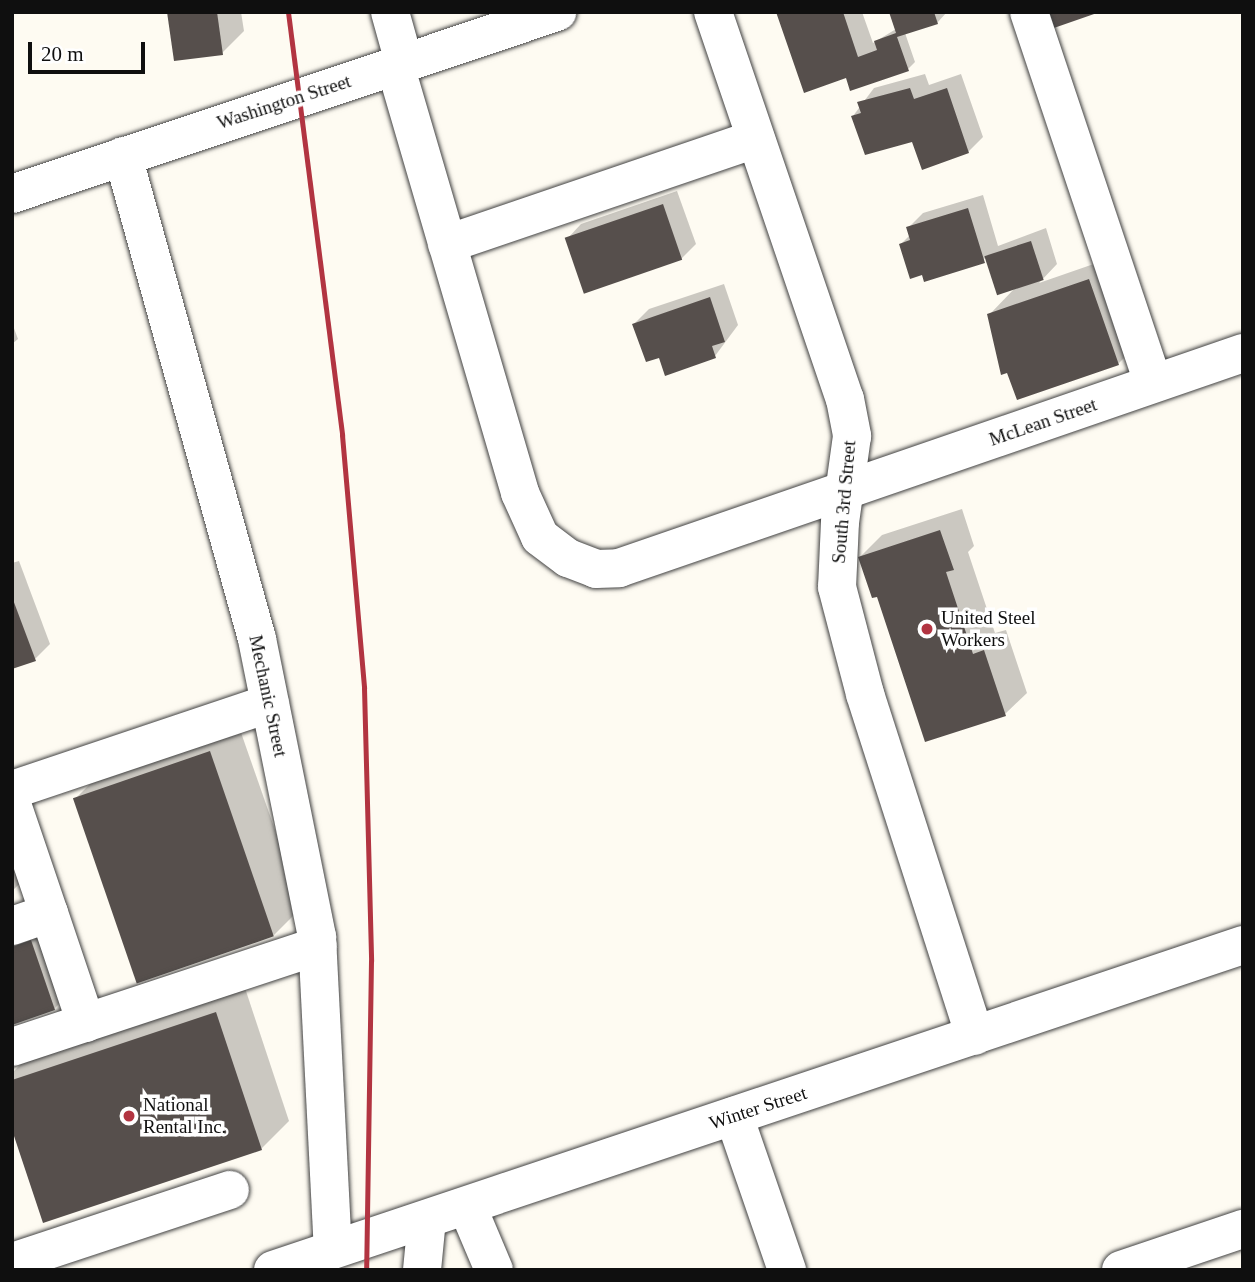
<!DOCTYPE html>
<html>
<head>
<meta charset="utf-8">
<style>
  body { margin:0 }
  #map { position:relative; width:1255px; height:1282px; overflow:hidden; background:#fefbf2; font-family:Georgia,serif }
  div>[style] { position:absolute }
  .shadow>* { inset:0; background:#0003 }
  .building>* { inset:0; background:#564f4c; transform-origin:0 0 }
  .roads { filter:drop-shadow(0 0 2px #424242) drop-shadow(0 0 2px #424242) }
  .minor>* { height:38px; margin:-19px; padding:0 19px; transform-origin:19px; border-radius:19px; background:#fff }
  .rail>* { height:5px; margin:-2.5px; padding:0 2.5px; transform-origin:2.5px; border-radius:2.5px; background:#b23441 }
  .dots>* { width:19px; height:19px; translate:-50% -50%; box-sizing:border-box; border:4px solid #fff; border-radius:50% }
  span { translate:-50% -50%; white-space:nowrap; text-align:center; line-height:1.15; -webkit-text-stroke:7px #fff; paint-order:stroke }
  .street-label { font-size:19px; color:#0f0f0f }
  .poi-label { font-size:19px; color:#0f0f0f }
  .left { translate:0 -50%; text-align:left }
  .frame { position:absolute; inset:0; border:14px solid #0f0f0f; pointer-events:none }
  .scale { position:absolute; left:28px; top:42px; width:117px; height:32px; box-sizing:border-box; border:4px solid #0f0f0f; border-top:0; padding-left:9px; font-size:21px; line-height:24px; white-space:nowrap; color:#0f0f0f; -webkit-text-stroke:5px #fff; paint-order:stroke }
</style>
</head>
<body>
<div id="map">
  <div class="shadow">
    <i style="clip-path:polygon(169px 12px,241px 12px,244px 31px,222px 53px)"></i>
    <i style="clip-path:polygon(778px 12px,862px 12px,873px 43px,896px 29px,891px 12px,947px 12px,937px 23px,905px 33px,915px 62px,908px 69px,847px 76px)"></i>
    <i style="clip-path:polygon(925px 74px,929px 85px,961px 74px,983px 137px,968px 152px,913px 140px,853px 116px,874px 88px)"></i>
    <i style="clip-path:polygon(677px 191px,696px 244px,682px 258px,585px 292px,567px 239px,581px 224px)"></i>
    <i style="clip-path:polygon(983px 195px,998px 246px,1046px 228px,1057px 264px,1039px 283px,1111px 258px,1140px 342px,1118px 364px,1008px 371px,989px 315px,1015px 288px,987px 258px,923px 273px,901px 244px,910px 235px,908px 228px,923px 213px)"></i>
    <i style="clip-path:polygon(724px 284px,738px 325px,715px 356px,634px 324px,649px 309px)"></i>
    <i style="clip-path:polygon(12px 323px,18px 339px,12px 344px)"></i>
    <i style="clip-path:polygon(962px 509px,974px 546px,968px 552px,995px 633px,1006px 630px,1027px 693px,1005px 714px,860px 557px,882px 535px)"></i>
    <i style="clip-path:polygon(19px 561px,50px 644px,35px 659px,12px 667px,12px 563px)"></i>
    <i style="clip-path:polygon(238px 724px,302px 907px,274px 935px,75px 799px,103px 771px)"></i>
    <i style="clip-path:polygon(12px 808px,33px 871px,12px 891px)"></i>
    <i style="clip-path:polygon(52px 920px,76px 987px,54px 1009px,12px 1023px,12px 934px)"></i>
    <i style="clip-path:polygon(244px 985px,289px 1121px,261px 1149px,12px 1125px,12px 1073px,27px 1058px)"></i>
  </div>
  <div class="building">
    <i style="clip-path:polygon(167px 12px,217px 12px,223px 55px,174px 61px)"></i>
    <i style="clip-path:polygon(776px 12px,843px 12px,858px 57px,877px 50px,874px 41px,896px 33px,889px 12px,934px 12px,938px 24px,897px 37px,909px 71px,850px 91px,846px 78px,804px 93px)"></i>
    <i style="clip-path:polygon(1045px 12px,1097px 12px,1097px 13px,1051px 29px)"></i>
    <i style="clip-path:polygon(910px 88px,914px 99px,947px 88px,969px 153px,922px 170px,912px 142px,865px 155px,851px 116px,861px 113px,857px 102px)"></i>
    <i style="left:663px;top:204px;width:59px;height:104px;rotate:71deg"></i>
    <i style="clip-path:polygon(968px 208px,985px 263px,924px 282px,922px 275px,910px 279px,899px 244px,910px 240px,906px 227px)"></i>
    <i style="left:1031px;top:241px;width:41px;height:49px;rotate:72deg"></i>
    <i style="clip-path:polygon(1089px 279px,1119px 365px,1017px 400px,1007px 373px,1001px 375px,987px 314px)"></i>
    <i style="clip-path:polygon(710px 297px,725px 342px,712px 346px,716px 358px,665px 376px,659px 358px,646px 362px,632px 324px)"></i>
    <i style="clip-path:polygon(940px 530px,954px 570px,946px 572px,973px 654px,984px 650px,1006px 716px,925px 742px,877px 597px,872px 598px,858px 557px)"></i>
    <i style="clip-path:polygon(12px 597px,36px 661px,12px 669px)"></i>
    <i style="left:210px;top:751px;width:196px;height:145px;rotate:71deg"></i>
    <i style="clip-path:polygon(31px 940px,55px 1010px,12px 1025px,12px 947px)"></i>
    <i style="clip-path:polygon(216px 1012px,262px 1150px,43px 1223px,12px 1130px,12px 1080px)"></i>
  </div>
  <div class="roads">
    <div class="minor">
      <i style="left:390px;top:12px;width:52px;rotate:74.4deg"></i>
      <i style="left:713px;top:12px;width:409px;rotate:71.2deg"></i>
      <i style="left:845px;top:399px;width:38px;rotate:79deg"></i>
      <i style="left:852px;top:436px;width:87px;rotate:97.9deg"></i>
      <i style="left:840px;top:522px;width:65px;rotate:92.6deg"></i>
      <i style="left:837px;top:587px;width:111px;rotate:75.3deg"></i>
      <i style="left:865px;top:694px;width:359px;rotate:72.2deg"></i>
      <i style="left:1029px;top:12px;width:391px;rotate:71.5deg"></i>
      <i style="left:395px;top:65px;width:446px;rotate:73.7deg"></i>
      <i style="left:520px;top:493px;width:48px;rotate:65.6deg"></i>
      <i style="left:540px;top:537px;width:35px;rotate:37deg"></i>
      <i style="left:568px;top:558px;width:30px;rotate:21deg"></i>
      <i style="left:596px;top:569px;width:23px;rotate:-2deg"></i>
      <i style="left:619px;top:568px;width:660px;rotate:-19.01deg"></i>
      <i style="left:123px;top:156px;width:501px;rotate:74.49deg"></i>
      <i style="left:257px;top:639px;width:304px;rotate:78.6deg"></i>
      <i style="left:317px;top:937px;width:312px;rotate:87.1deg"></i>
      <i style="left:12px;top:194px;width:575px;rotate:-18.47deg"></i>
      <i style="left:447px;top:244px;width:326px;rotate:-18.8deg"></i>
      <i style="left:12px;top:790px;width:272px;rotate:-18.6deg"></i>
      <i style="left:12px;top:804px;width:115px;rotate:71.3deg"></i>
      <i style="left:12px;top:926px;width:39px;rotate:-19deg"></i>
      <i style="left:49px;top:913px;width:116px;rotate:71.4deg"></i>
      <i style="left:12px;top:1047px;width:322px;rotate:-18.3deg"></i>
      <i style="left:734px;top:1116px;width:163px;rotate:71deg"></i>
      <i style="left:467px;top:1206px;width:69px;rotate:67.1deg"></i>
      <i style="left:21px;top:1259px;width:220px;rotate:-18.3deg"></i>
      <i style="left:273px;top:1270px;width:1023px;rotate:-18.52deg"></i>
      <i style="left:422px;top:1270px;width:51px;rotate:-84.4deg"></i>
      <i style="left:1121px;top:1270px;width:129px;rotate:-18.6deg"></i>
    </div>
  </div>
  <div class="rail">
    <i style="left:288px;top:12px;width:426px;rotate:82.7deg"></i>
    <i style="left:342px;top:435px;width:254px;rotate:85deg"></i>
    <i style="left:364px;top:688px;width:273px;rotate:88.5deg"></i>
    <i style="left:371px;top:961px;width:309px;rotate:90.9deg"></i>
  </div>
  <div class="dots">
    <i style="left:927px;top:629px;background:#b23441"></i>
    <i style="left:129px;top:1116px;background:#b23441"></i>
  </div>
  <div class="street-label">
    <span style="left:284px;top:102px;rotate:-18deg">Washington Street</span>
    <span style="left:1043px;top:422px;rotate:-19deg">McLean Street</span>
    <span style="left:844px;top:502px;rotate:-85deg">South 3rd Street</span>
    <span style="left:268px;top:696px;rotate:78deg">Mechanic Street</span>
    <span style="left:758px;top:1108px;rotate:-18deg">Winter Street</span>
  </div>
  <div class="poi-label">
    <span class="left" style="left:941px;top:629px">United Steel<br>Workers</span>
    <span class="left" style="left:143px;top:1116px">National<br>Rental Inc.</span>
  </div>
  <div class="frame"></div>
  <div class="scale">20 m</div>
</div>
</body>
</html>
